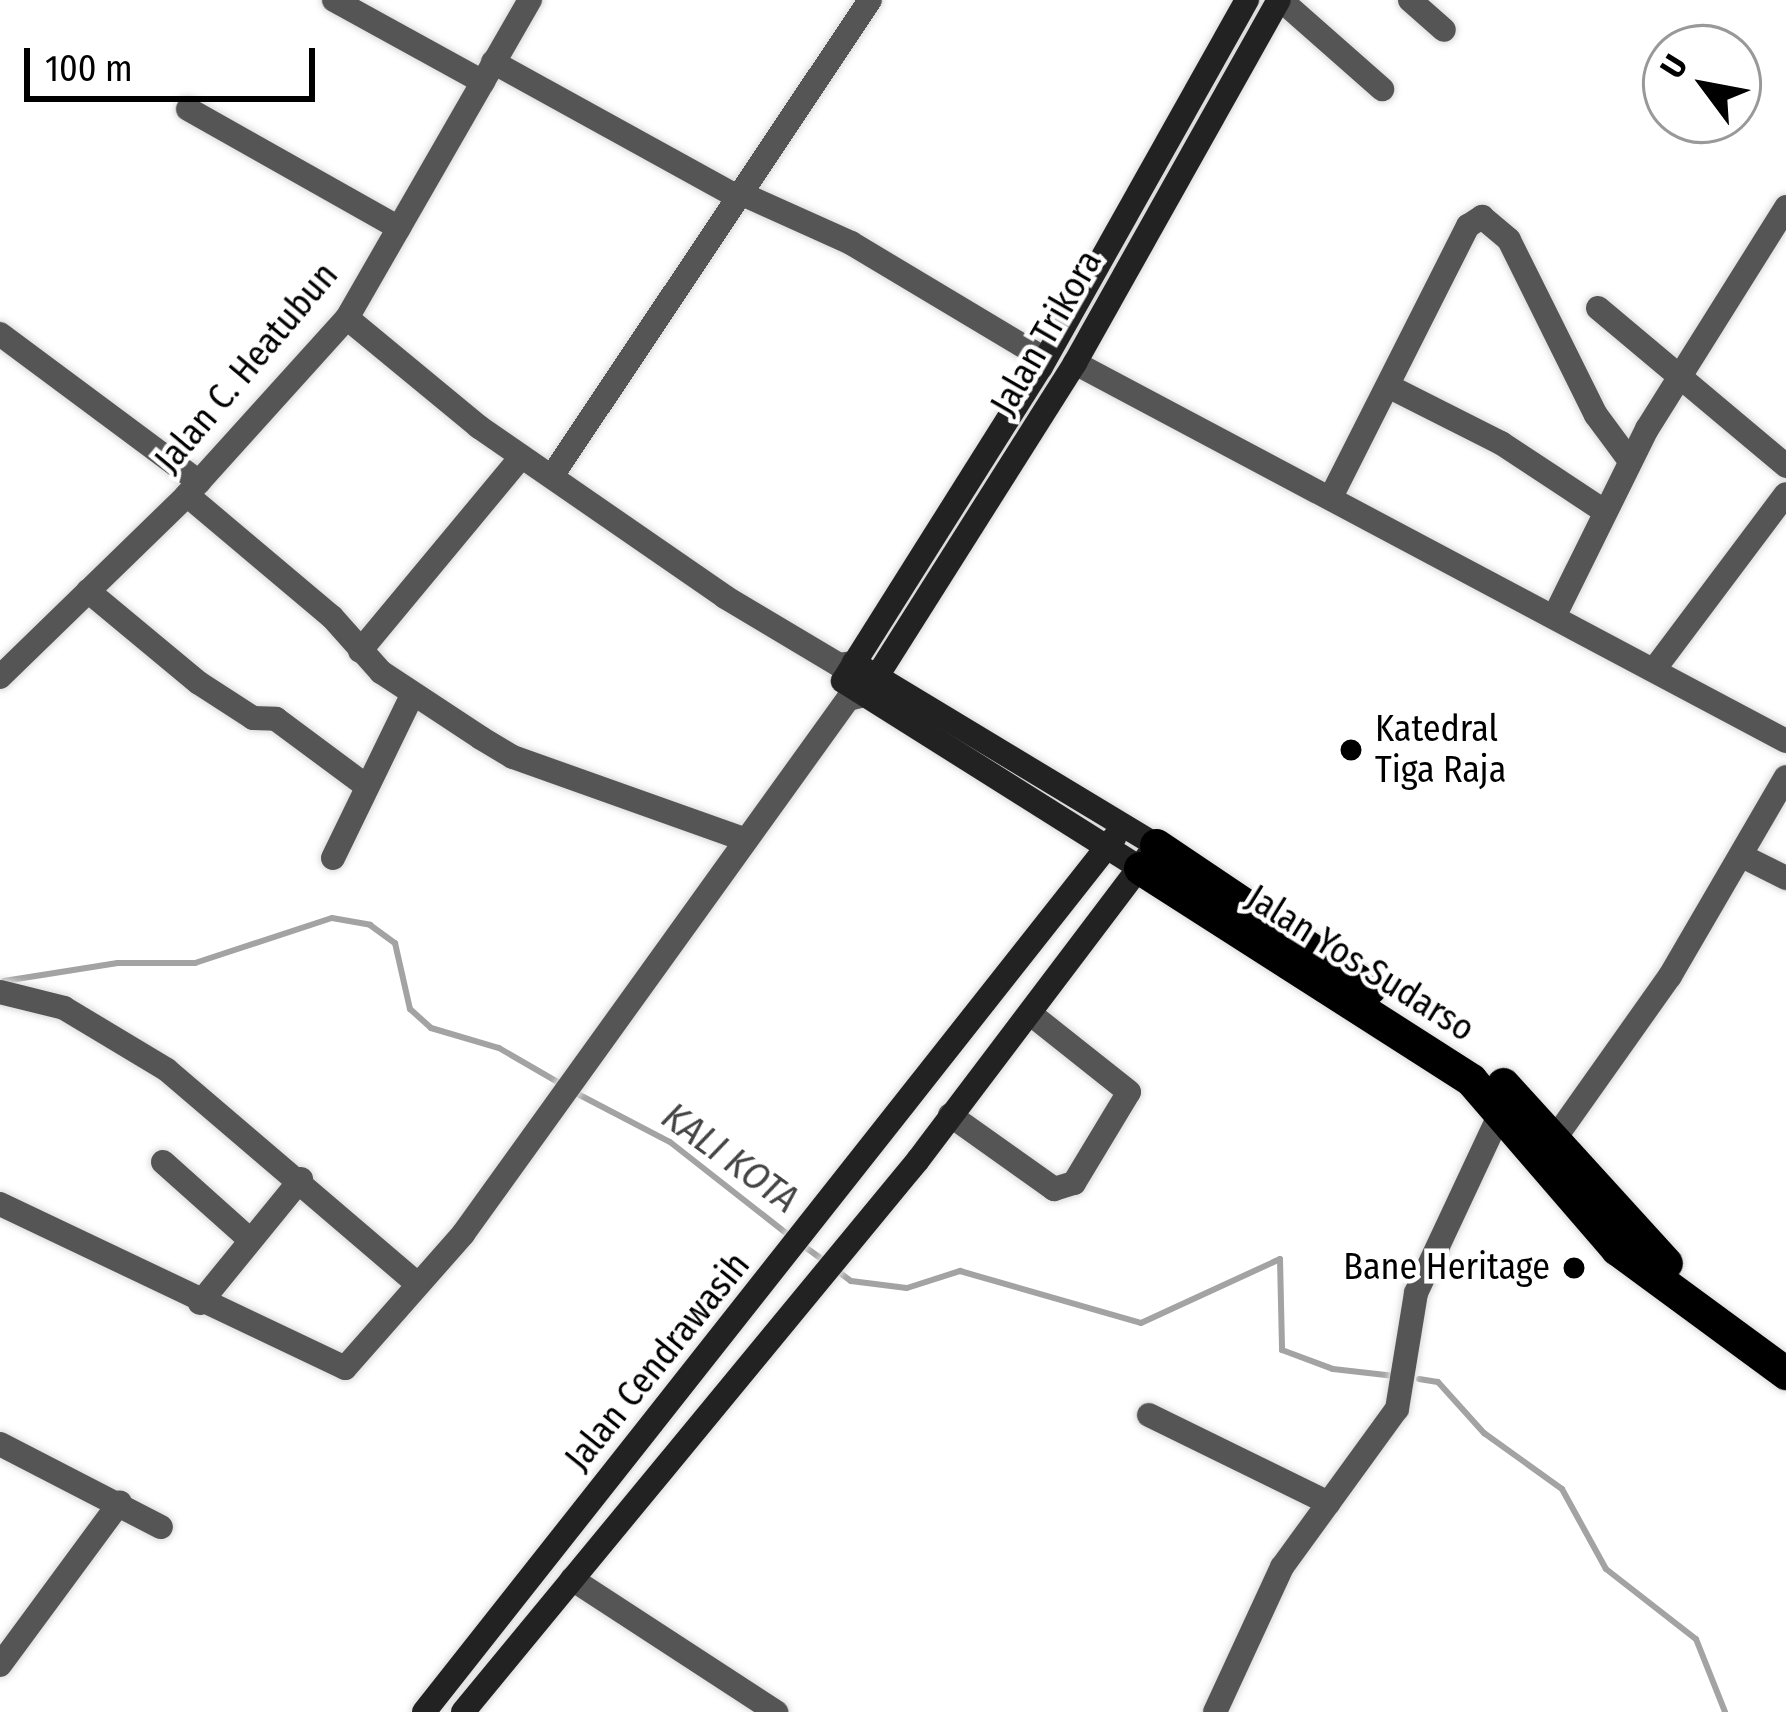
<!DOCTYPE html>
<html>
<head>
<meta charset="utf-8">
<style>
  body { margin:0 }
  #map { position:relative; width:1786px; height:1712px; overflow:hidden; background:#fff; font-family:"Fira Sans Condensed",sans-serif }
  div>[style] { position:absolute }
  .stream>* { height:6px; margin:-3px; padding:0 3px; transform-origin:3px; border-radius:3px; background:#a3a3a3 }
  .roads { filter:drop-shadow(0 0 3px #dbdbdb) drop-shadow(0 0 3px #dbdbdb) }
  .minor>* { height:24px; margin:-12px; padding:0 12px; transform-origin:12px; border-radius:12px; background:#555 }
  .secondary>* { height:24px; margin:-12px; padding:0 12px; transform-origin:12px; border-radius:12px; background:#222 }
  .trunk>* { height:33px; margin:-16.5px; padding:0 16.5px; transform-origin:16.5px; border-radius:16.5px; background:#000 }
  .dots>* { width:33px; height:33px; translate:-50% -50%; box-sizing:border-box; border:6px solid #fff; border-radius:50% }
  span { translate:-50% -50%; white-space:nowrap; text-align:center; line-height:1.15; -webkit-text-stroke:9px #fff; paint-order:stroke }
  .street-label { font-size:36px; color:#000 }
  .poi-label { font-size:36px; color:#000 }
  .left { translate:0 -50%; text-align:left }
  .right { translate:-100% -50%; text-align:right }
  .water-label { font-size:39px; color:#444; font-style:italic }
  .north { position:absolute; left:1642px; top:24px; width:120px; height:120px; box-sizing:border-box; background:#fff; border:3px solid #999; border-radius:50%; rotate:302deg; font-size:33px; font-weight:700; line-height:48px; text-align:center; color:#000 }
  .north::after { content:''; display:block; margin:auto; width:42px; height:54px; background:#000; clip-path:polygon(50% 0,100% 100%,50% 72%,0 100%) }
  .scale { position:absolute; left:24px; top:48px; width:291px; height:54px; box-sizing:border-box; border:6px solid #000; border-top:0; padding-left:15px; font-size:36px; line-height:42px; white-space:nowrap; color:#000; -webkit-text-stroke:9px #fff; paint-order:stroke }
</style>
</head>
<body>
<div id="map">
  <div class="stream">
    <i style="left:4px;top:981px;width:115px;rotate:-9deg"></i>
    <i style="left:118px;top:963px;width:77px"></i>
    <i style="left:195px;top:963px;width:144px;rotate:-18.2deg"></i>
    <i style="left:332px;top:918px;width:39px;rotate:10deg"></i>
    <i style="left:370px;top:925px;width:31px;rotate:36deg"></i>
    <i style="left:395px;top:943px;width:68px;rotate:77.2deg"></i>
    <i style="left:410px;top:1009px;width:28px;rotate:42deg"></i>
    <i style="left:431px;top:1028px;width:71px;rotate:16.4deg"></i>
    <i style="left:499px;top:1048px;width:72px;rotate:30.1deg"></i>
    <i style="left:572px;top:1091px;width:110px;rotate:27.5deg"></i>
    <i style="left:670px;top:1142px;width:152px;rotate:38.1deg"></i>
    <i style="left:801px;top:1244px;width:29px;rotate:36deg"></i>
    <i style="left:835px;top:1269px;width:20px;rotate:37deg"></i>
    <i style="left:851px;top:1281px;width:56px;rotate:7.1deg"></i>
    <i style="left:907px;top:1288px;width:56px;rotate:-17.8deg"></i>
    <i style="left:960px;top:1271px;width:188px;rotate:16deg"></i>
    <i style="left:1141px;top:1323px;width:153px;rotate:-24.7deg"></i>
    <i style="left:1280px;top:1259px;width:91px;rotate:88.7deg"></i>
    <i style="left:1282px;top:1350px;width:54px;rotate:20.4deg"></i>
    <i style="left:1333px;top:1369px;width:62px;rotate:6.4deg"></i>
    <i style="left:1419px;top:1379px;width:19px;rotate:9deg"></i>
    <i style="left:1438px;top:1382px;width:69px;rotate:48deg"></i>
    <i style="left:1484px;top:1433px;width:96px;rotate:35.7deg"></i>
    <i style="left:1562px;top:1489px;width:91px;rotate:61.2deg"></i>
    <i style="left:1606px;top:1569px;width:114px;rotate:37.9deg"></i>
    <i style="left:1696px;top:1639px;width:79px;rotate:68.3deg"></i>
  </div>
  <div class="roads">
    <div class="minor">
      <i style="left:334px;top:0;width:170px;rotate:28.8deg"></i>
      <i style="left:1281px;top:0;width:135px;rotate:41.4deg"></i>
      <i style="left:1410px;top:0;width:45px;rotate:41.4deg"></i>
      <i style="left:493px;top:62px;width:280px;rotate:28.9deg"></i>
      <i style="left:188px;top:109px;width:242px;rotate:29.4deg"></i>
      <i style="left:740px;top:193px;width:122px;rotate:24.2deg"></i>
      <i style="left:851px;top:243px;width:226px;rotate:30.9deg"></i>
      <i style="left:1598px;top:308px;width:246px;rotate:40deg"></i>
      <i style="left:347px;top:318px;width:171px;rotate:39.5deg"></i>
      <i style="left:479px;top:427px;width:299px;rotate:34.6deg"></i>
      <i style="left:725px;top:597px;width:133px;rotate:30.8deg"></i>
      <i style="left:839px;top:665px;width:15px;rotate:-8deg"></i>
      <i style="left:0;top:334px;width:248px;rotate:36.6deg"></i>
      <i style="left:1075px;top:363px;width:805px;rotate:28deg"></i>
      <i style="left:1388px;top:386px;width:127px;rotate:26.8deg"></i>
      <i style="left:1501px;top:443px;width:123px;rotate:33.4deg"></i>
      <i style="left:552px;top:476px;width:572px;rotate:-56.25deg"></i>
      <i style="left:187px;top:495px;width:189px;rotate:40.1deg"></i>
      <i style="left:332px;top:617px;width:74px;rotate:48.3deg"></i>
      <i style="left:381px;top:672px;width:120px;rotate:33.4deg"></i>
      <i style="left:481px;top:738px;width:37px;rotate:31deg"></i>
      <i style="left:513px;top:757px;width:247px;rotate:19.6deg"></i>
      <i style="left:1331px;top:497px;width:304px;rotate:-63.2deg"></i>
      <i style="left:1468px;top:226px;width:17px;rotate:-33deg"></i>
      <i style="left:1482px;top:217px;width:35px;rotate:40deg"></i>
      <i style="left:1509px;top:240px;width:195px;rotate:63.6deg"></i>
      <i style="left:1596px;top:415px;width:57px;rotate:53.5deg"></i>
      <i style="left:88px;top:591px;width:144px;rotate:39.7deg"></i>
      <i style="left:199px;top:683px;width:64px;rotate:32.9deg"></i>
      <i style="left:253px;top:718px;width:23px;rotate:2deg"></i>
      <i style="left:276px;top:719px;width:111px;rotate:36.6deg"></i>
      <i style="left:1554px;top:617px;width:210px;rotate:-63.7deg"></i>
      <i style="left:1647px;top:429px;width:262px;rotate:-57.9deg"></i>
      <i style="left:360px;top:651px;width:252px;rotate:-50.3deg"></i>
      <i style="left:1656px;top:667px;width:216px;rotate:-53.1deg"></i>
      <i style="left:0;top:677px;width:261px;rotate:-44.2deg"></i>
      <i style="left:187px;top:495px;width:239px;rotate:-47.9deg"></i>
      <i style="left:347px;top:318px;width:367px;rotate:-60.1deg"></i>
      <i style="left:1742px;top:856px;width:49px;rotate:26.6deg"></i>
      <i style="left:333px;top:858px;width:181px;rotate:-64.1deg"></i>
      <i style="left:0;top:992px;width:66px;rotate:14deg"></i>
      <i style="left:64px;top:1008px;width:120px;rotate:31deg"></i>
      <i style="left:167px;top:1070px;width:330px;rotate:40.5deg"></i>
      <i style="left:950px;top:1115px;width:128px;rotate:35.4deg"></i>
      <i style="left:1054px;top:1189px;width:21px;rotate:-17deg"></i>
      <i style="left:1074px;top:1183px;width:106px;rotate:-58.9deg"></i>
      <i style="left:1129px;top:1092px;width:122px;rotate:-141.6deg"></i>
      <i style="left:1546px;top:1151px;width:214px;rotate:-54.7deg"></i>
      <i style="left:1670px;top:976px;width:230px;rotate:-59.8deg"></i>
      <i style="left:163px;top:1162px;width:115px;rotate:41.8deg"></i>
      <i style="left:0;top:1204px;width:382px;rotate:25.4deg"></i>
      <i style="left:345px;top:1368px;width:179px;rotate:-48.6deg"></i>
      <i style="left:463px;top:1234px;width:659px;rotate:-54.26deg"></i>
      <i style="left:848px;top:699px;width:17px;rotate:-13deg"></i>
      <i style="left:200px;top:1303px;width:160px;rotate:-50.8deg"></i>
      <i style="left:1149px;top:1415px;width:200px;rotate:26.1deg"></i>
      <i style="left:0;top:1444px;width:181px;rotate:27.3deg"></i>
      <i style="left:572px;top:1579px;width:244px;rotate:33.1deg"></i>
      <i style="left:0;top:1665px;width:202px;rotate:-53.6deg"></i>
      <i style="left:1215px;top:1712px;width:160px;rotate:-65.2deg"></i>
      <i style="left:1282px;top:1567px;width:195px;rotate:-54deg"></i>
      <i style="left:1397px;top:1409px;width:118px;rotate:-80.7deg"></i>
      <i style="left:1416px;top:1293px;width:203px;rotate:-64.9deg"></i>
    </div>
    <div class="secondary">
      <i style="left:869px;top:689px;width:386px;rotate:-57.7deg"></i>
      <i style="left:1075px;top:363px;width:416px;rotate:-60.7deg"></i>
      <i style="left:1140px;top:868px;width:351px;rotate:-147.8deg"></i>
      <i style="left:843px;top:681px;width:371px;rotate:-57.8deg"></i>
      <i style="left:1041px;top:367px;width:421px;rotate:-60.7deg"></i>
      <i style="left:424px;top:1712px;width:1114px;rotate:-51.71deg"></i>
      <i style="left:463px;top:1712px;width:715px;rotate:-50.5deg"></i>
      <i style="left:918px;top:1160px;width:395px;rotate:-52.9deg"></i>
      <i style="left:1156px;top:845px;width:353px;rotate:-148.9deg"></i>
    </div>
    <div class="trunk">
      <i style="left:1156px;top:845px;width:257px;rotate:33.9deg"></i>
      <i style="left:1140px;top:868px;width:393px;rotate:32.6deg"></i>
      <i style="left:1471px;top:1080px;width:223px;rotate:49.2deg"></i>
      <i style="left:1617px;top:1249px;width:210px;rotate:36.3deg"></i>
      <i style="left:1503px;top:1084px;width:242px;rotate:47.7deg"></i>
    </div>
  </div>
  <div class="dots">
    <i style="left:1351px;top:750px;background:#000"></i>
    <i style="left:1574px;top:1268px;background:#000"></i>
  </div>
  <div class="street-label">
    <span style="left:1047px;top:333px;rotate:-60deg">Jalan Trikora</span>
    <span style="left:247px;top:368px;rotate:-50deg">Jalan C. Heatubun</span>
    <span style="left:1360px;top:964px;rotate:32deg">Jalan Yos Sudarso</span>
    <span style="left:658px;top:1362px;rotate:-51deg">Jalan Cendrawasih</span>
  </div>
  <div class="poi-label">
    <span class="left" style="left:1375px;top:750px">Katedral<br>Tiga Raja</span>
    <span class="right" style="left:1550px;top:1268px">Bane Heritage</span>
  </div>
  <div class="water-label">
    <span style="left:730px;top:1158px;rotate:36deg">KALI KOTA</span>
  </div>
  <div class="north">U</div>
  <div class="scale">100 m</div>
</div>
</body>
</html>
